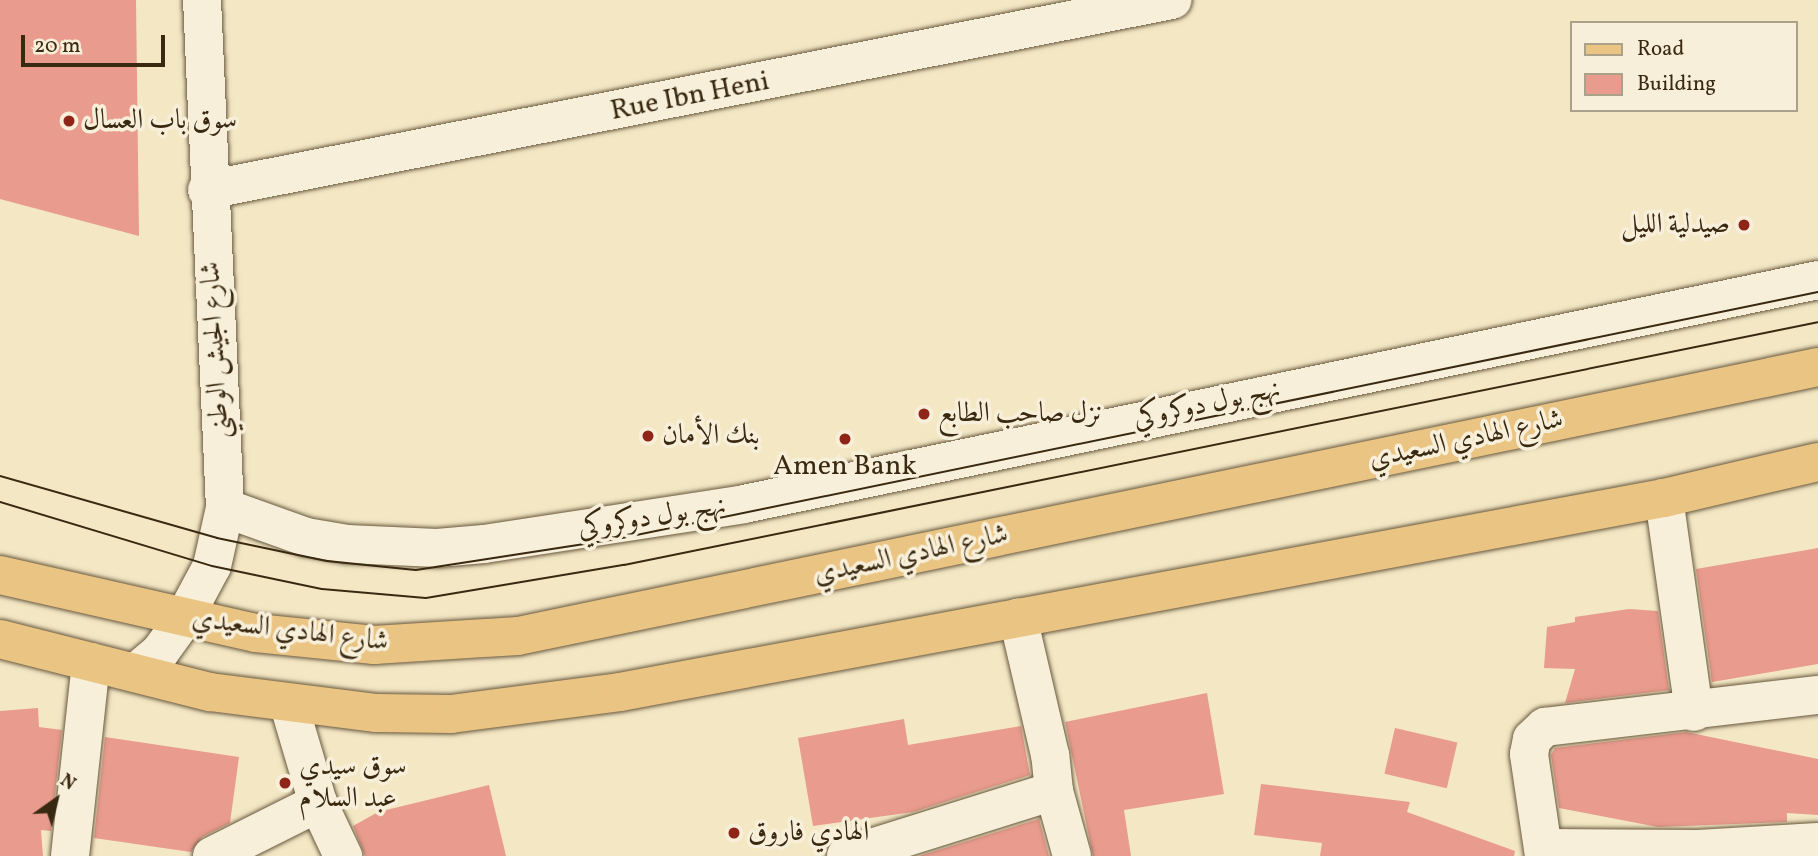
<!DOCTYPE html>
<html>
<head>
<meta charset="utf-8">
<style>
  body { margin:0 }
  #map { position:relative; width:1818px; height:856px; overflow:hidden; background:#f3e7c4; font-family:Vollkorn,Amiri,serif }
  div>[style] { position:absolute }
  .building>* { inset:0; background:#e99b8d; transform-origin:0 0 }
  .roads { filter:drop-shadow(0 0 2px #68583e) drop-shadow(0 0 2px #68583e) }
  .minor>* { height:38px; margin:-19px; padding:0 19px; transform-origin:19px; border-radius:19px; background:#f7efd9 }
  .major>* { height:38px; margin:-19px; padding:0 19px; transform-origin:19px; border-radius:19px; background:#eac482 }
  .tram>* { height:2px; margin:-1px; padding:0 1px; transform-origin:1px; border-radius:1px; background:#3a2911 }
  .dots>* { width:19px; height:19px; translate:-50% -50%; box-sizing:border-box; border:4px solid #f7efd9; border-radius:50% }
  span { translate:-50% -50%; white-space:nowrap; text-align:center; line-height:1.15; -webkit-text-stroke:7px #f7efd9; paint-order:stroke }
  .street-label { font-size:28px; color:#3a2911 }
  .poi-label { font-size:28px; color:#3a2911 }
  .left { translate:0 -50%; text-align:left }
  .right { translate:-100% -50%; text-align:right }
  .legend { position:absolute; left:1570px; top:21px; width:228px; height:91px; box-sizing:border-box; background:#f7efd9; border:2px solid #aba089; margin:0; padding:9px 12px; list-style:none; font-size:21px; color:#3a2911 }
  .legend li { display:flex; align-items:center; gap:14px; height:35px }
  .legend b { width:35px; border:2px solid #aba089 }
  .north { position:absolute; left:21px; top:765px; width:70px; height:70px; -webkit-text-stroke:5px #f7efd9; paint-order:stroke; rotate:34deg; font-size:19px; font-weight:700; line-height:28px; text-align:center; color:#3a2911 }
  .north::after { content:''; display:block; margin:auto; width:24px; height:32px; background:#3a2911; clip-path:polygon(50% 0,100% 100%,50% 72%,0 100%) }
  .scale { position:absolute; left:21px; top:35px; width:144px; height:32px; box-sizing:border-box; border:4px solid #3a2911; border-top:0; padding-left:9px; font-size:21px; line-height:24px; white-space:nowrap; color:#3a2911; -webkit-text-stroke:5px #f7efd9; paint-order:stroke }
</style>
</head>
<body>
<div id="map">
  <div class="building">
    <i style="clip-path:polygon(0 0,136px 0,139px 236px,0 199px)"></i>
    <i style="clip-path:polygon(1818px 548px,1818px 664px,1712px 682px,1696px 569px)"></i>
    <i style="clip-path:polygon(1629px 609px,1658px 611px,1669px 690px,1565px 703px,1575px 669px,1544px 668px,1547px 627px,1575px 622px,1575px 617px)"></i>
    <i style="clip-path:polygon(1207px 693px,1224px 794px,1124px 810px,1131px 856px,1093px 856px,1065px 722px)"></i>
    <i style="clip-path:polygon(38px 708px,39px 727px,62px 730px,51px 831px,41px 830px,43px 856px,0 856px,0 711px)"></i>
    <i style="clip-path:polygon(904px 719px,908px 745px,1021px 726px,1030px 775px,913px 812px,813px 826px,798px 738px)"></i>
    <i style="left:1395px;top:728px;width:64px;height:47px;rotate:13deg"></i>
    <i style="clip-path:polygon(1686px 732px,1818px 759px,1818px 815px,1787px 813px,1787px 822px,1658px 827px,1559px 808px,1551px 755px,1555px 748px)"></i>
    <i style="clip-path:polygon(105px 737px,239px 757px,230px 823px,202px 837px,191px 852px,94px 838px)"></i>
    <i style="clip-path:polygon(1261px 784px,1410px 802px,1407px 812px,1515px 851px,1514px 856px,1320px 856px,1322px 843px,1254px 835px)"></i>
    <i style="clip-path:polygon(489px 785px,506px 856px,365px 856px,353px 826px,378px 812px)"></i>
    <i style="clip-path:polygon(1039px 819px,1049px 856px,919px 856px)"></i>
  </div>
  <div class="roads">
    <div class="minor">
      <i style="left:207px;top:190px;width:984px;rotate:-11.14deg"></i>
      <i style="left:1664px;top:498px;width:216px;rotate:82deg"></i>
      <i style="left:225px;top:508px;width:86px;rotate:19.7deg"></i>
      <i style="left:306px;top:537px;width:42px;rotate:9.7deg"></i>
      <i style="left:347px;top:544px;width:90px;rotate:2.5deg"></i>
      <i style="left:437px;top:548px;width:47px;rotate:-4.9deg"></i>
      <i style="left:484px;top:544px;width:263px;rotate:-8.7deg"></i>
      <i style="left:744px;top:504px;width:1097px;rotate:-11.78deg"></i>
      <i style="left:135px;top:673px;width:33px;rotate:-40deg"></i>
      <i style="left:160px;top:652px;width:39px;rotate:-54deg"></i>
      <i style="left:183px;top:620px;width:61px;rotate:-61.8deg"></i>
      <i style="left:212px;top:566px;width:59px;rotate:-77.4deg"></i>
      <i style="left:225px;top:508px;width:509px;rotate:-92.59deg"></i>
      <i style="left:289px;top:705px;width:102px;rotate:73.5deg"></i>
      <i style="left:318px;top:803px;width:59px;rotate:64.7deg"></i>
      <i style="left:1054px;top:791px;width:67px;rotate:74.5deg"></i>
      <i style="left:1544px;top:848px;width:154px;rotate:0.4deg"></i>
      <i style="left:1698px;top:849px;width:120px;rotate:-3.3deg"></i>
      <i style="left:70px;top:856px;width:195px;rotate:-83.8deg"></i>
      <i style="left:212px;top:856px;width:119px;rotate:-26.6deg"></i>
      <i style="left:846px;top:856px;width:218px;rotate:-17.4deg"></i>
      <i style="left:1054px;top:791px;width:36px;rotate:-96deg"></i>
      <i style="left:1050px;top:755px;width:141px;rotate:-103.1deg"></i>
      <i style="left:1544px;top:856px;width:103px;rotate:-98.4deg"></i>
      <i style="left:1529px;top:754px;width:15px;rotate:-79deg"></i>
      <i style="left:1532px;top:739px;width:18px;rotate:-43deg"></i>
      <i style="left:1545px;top:727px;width:275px;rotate:-6.7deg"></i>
    </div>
    <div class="major">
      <i style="left:0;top:575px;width:262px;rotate:12.8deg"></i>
      <i style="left:256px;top:633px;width:119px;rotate:5.8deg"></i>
      <i style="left:374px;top:645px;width:144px;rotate:-3.6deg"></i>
      <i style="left:518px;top:636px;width:1328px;rotate:-11.69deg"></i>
      <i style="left:0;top:639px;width:217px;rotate:14.2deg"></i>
      <i style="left:210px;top:692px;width:168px;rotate:7.2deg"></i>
      <i style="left:377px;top:713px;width:74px;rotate:0.8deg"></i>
      <i style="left:451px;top:714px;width:170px;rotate:-7.4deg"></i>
      <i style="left:620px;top:692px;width:1062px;rotate:-10.53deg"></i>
      <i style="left:1664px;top:498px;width:158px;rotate:-13.2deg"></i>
    </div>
  </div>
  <div class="tram">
    <i style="left:0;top:476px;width:226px;rotate:15.9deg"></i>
    <i style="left:217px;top:538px;width:112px;rotate:11.8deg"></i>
    <i style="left:327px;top:561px;width:89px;rotate:5.8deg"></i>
    <i style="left:416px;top:570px;width:203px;rotate:-8.8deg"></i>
    <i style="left:617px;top:539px;width:1226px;rotate:-11.62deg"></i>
    <i style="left:0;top:502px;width:221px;rotate:16.8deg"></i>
    <i style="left:212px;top:566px;width:112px;rotate:11.8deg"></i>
    <i style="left:322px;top:589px;width:104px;rotate:4.9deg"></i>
    <i style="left:426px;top:598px;width:201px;rotate:-9.5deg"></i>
    <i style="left:624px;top:565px;width:1218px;rotate:-11.5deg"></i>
  </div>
  <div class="dots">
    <i style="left:69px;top:121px;background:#8f2418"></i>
    <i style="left:1744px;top:225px;background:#8f2418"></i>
    <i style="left:924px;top:414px;background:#8f2418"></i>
    <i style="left:648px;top:436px;background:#8f2418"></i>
    <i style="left:845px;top:439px;background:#8f2418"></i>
    <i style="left:285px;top:783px;background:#8f2418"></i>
    <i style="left:734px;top:833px;background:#8f2418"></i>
  </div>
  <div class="street-label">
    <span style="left:690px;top:97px;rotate:-11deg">Rue Ibn Heni</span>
    <span style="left:216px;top:350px;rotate:-93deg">شارع الجيش الوطني</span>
    <span style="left:1207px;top:405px;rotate:-12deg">نهج بول دوكروكي</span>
    <span style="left:1466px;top:440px;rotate:-12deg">شارع الهادي السعيدي</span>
    <span style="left:652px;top:518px;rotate:-9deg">نهج بول دوكروكي</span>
    <span style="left:911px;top:555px;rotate:-12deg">شارع الهادي السعيدي</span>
    <span style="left:290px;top:631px;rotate:7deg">شارع الهادي السعيدي</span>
  </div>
  <div class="poi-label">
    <span class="left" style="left:83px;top:121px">سوق باب العسال</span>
    <span class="right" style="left:1730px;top:225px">صيدلية الليل</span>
    <span class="left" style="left:938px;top:414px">نزل صاحب الطابع</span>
    <span class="left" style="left:662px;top:436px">بنك الأمان</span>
    <span style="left:845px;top:467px">Amen Bank</span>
    <span class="left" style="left:299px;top:783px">سوق سيدي<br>عبد السلام</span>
    <span class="left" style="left:748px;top:833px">الهادي فاروق</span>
  </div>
  <ul class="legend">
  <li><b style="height:9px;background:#eac482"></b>Road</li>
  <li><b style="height:19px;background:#e99b8d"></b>Building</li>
  </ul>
  <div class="north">N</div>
  <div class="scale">20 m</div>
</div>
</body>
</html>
